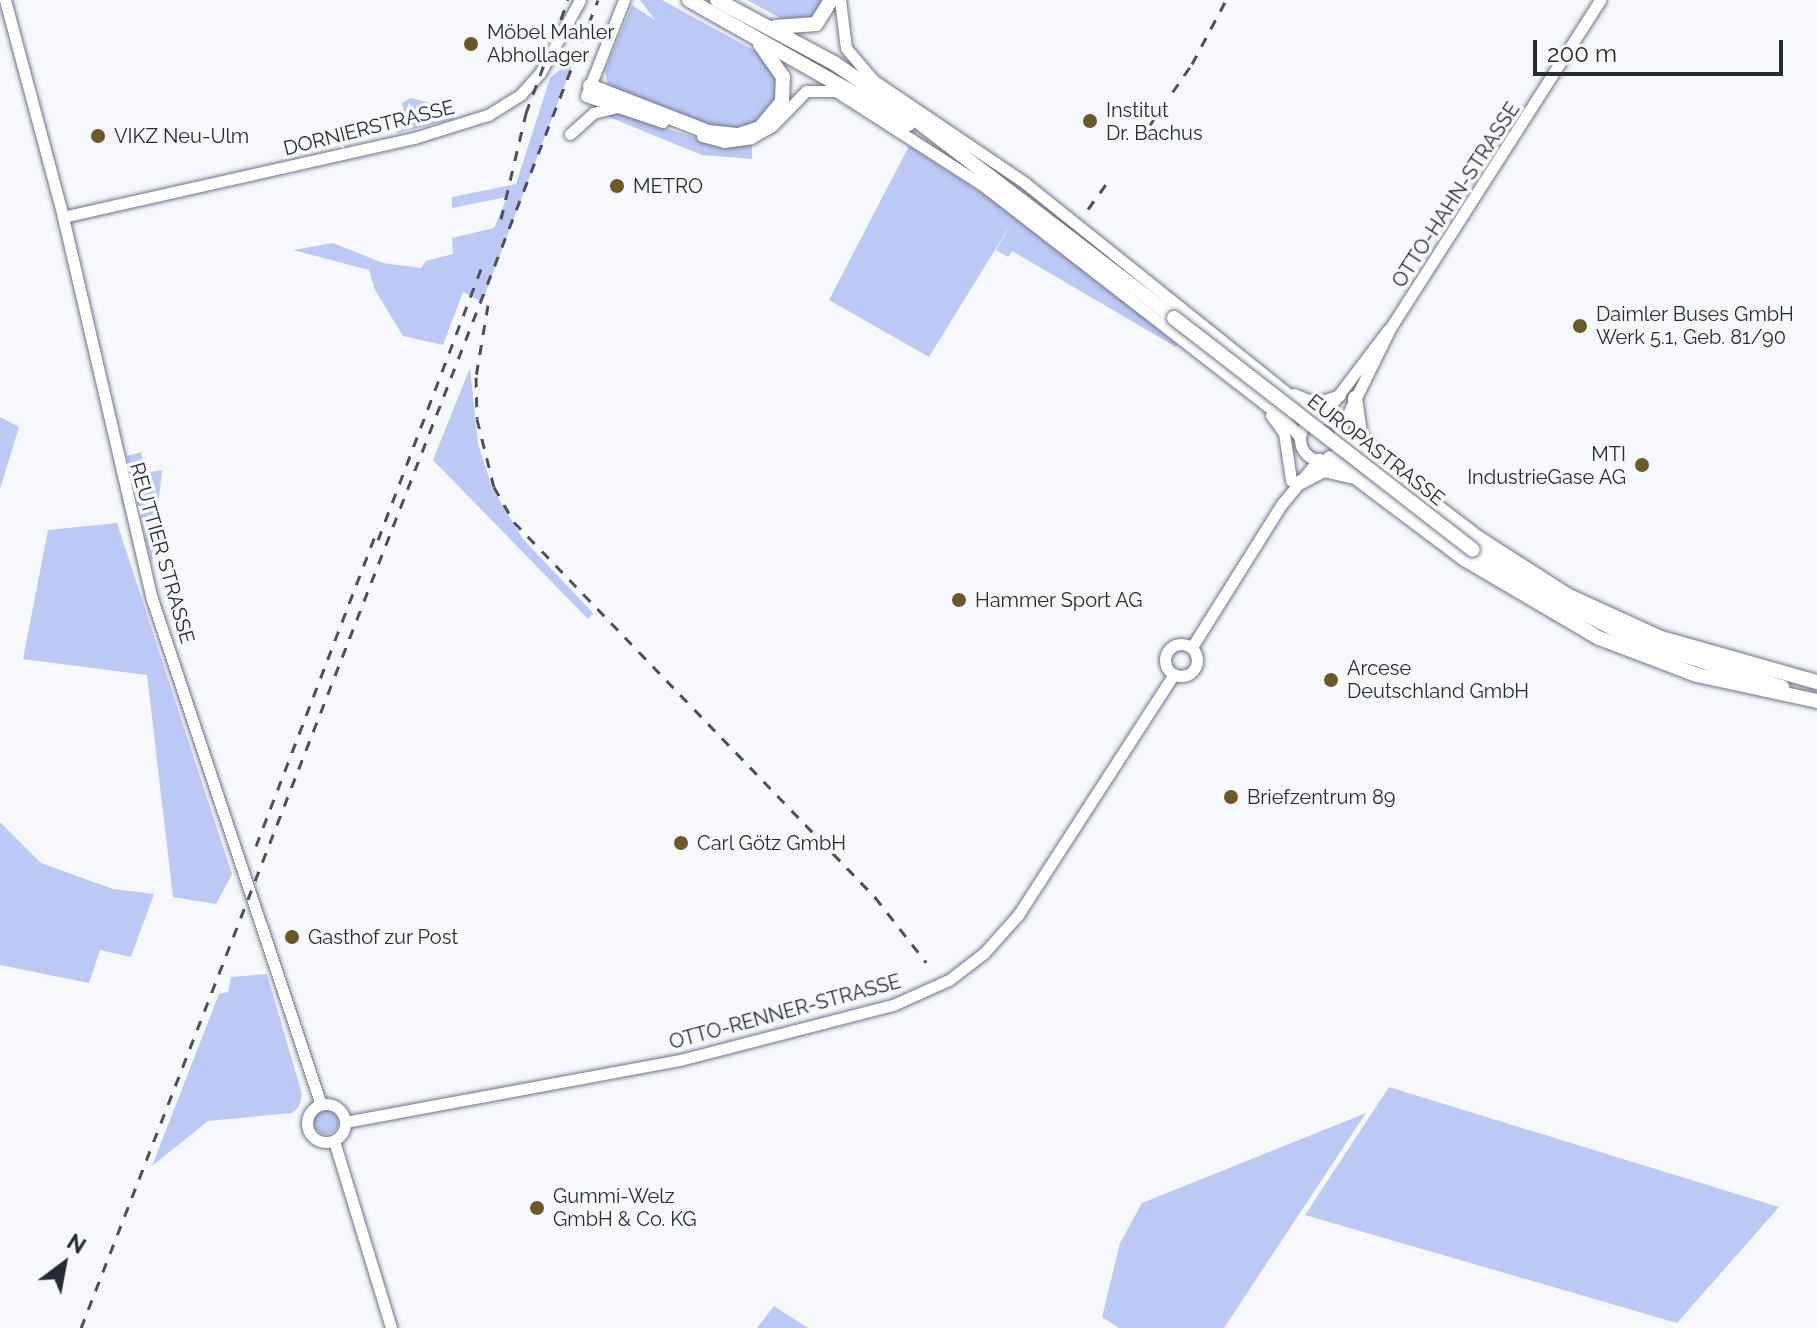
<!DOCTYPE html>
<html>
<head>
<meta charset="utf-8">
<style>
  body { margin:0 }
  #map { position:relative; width:1817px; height:1328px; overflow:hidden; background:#f6f8fc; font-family:Raleway,sans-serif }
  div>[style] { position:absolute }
  .green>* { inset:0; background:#bcc9f5 }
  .round { border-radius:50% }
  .roads { filter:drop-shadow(0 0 2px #6e7486) drop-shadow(0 0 2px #6e7486) }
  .secondary>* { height:11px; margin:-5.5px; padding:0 5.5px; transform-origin:5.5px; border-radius:5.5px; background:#fff }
  .secondary>.ring { margin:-5.5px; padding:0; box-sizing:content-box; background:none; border:11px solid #fff; border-radius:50% }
  .highway>* { height:14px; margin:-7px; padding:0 7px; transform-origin:7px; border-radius:7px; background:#fff }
  .rail>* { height:3px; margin-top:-1.5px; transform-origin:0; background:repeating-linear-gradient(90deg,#4d5057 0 10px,transparent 0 20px) }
  .bridges { filter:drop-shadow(0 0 2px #6e7486) drop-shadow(0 0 2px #6e7486) }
  .highway-bridge>* { height:14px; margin:-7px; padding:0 7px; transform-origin:7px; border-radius:7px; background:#fff }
  .dots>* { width:22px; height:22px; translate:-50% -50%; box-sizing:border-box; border:4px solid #f6f8fc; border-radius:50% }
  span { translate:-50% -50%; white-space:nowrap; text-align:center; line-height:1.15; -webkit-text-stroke:7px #f6f8fc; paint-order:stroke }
  .poi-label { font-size:20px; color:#282b33 }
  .left { translate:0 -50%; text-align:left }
  .right { translate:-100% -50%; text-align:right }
  .street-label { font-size:20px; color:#282b33 }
  .north { position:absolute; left:24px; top:1224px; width:80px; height:80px; -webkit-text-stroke:6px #f6f8fc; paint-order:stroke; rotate:32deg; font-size:22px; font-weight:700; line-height:32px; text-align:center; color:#282b33 }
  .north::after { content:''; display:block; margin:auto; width:28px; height:36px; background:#282b33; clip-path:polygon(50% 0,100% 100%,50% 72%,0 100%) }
  .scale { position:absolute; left:1533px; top:40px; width:250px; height:36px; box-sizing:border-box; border:4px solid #282b33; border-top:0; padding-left:10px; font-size:24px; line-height:28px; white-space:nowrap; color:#282b33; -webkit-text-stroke:6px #f6f8fc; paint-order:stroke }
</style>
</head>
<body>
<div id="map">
  <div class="green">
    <i style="clip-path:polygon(640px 0,662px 0,763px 55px,777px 73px,779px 94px,761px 123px,723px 132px,608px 86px,605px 70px,632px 5px,655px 20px)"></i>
    <i style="clip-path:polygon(747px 0,826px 0,817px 17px,806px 20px,782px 19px)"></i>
    <i style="clip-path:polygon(575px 58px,482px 302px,463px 292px,443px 345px,403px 336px,375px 290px,369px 270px,293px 250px,333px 243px,383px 263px,421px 268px,426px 261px,453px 254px,452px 238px,494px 228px,507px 197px,452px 208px,452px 197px,516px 184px,550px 78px)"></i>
    <i style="clip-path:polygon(410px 98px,440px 105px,455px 119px,397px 133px,396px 123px,405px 117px,402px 103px)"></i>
    <i style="clip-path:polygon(618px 113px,700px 139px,752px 143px,752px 159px,702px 155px,604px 115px)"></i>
    <i style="clip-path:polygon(909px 146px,1016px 215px,1178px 343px,1176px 347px,1012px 251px,1008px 257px,996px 250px,1014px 219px,929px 357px,829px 300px)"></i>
    <i style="clip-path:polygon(470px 368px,478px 443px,492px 488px,523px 539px,593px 613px,588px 619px,433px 460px)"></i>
    <i style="clip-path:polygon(0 417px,19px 427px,0 489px)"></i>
    <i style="clip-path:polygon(141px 452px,145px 473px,162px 470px,152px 563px,127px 456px)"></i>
    <i style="clip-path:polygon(117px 523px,232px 874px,216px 904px,173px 897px,147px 675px,23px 659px,48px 530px)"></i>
    <i style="clip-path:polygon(0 822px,41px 863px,113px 889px,154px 894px,131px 957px,100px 950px,89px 983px,0 965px)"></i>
    <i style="clip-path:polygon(267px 974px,302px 1094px,299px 1107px,292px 1113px,208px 1121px,152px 1166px,219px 994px,228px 992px,231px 977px)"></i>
    <i style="clip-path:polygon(1389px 1087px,1779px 1207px,1677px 1323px,1305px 1215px)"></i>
    <i class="round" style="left:314px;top:1110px;width:24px;height:24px"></i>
    <i style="clip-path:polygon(1366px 1113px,1224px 1328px,1119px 1328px,1102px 1317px,1120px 1243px,1142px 1203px)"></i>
    <i style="clip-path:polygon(774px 1306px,808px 1328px,757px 1328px)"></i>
  </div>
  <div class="roads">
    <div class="secondary">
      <i style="left:5px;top:0;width:225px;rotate:75deg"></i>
      <i style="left:63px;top:217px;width:392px;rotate:76.9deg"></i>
      <i style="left:152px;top:599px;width:533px;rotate:71.53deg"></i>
      <i style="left:624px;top:0;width:103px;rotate:111.6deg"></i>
      <i style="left:586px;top:96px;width:81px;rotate:18.7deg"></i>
      <i style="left:840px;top:0;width:48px;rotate:82.9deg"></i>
      <i style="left:846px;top:48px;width:42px;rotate:49.8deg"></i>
      <i style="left:873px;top:80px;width:184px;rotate:34.1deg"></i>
      <i style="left:1025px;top:183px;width:376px;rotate:38.7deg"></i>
      <i style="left:570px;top:134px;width:31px;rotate:-42deg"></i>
      <i style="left:593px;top:113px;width:25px;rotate:-14deg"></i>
      <i style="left:702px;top:136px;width:23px;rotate:15deg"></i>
      <i style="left:724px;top:142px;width:27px;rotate:-8deg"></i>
      <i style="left:751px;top:138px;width:24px;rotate:-30deg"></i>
      <i style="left:772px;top:126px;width:49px;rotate:-45.8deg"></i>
      <i style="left:806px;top:91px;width:30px"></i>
      <i style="left:836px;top:91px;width:172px;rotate:32.7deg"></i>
      <i style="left:981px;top:184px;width:385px;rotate:37.8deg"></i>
      <i style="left:1285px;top:420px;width:23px;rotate:49deg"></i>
      <i style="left:63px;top:217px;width:360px;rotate:-12.7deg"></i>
      <i style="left:414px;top:138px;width:77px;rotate:-17.3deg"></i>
      <i style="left:488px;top:115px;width:39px;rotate:-32deg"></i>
      <i style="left:521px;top:94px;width:28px;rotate:-48deg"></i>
      <i style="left:540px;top:73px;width:83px;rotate:-61.3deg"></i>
      <i style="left:1294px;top:394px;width:24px;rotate:22deg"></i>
      <i style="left:1316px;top:403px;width:25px;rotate:-18deg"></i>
      <i style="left:1271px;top:415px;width:22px;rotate:54deg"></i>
      <i style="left:1284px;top:433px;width:48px;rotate:81.5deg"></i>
      <i style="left:1321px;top:418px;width:111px;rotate:-52.7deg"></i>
      <i class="ring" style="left:1300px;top:418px;width:31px;height:31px"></i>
      <i style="left:1340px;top:430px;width:115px;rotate:-63.7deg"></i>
      <i style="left:1391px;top:327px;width:388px;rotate:-57.4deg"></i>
      <i class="ring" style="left:1165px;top:644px;width:21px;height:21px"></i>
      <i style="left:1192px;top:647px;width:168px;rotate:-57.9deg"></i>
      <i style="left:1281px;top:505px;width:60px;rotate:-50.4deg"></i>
      <i class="ring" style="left:307px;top:1104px;width:27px;height:27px"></i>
      <i style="left:345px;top:1122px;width:341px;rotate:-10.5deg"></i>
      <i style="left:680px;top:1060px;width:220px;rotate:-14.5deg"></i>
      <i style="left:893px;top:1005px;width:61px;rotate:-24.1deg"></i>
      <i style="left:949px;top:980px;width:44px;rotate:-37.6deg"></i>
      <i style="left:984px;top:953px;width:51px;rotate:-48.2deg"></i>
      <i style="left:1018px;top:915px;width:287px;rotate:-57.1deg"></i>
      <i style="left:334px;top:1141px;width:195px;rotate:73deg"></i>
    </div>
    <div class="highway">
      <i style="left:689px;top:0;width:252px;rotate:29.5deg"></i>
      <i style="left:717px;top:0;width:133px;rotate:28.3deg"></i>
      <i style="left:834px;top:63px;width:88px;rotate:34.4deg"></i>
      <i style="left:907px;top:113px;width:337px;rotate:37.5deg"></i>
      <i style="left:775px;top:27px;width:41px;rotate:-4.2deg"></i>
      <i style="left:816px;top:24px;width:28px;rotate:-58deg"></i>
      <i style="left:590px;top:86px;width:127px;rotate:21.3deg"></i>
      <i style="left:708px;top:132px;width:31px;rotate:6deg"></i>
      <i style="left:739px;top:135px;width:22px;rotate:-18deg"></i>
      <i style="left:760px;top:128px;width:34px;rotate:-50deg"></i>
      <i style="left:782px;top:102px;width:25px;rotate:-88deg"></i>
      <i style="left:783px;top:77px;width:40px;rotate:-124.9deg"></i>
      <i style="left:1355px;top:398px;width:37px;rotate:82deg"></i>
      <i style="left:1360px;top:435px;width:26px;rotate:54deg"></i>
      <i style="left:1342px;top:434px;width:171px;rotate:37.4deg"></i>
      <i style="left:1478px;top:538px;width:106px;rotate:32.6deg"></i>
      <i style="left:1567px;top:595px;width:103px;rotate:24.6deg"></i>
      <i style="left:1661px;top:638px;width:162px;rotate:15.8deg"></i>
      <i style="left:1330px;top:458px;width:170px;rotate:36.9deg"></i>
      <i style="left:1466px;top:560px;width:154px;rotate:30.4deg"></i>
      <i style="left:1599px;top:638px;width:105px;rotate:20.7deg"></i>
      <i style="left:1697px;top:675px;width:123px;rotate:12.2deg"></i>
      <i style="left:1301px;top:482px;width:26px;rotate:-28deg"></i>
      <i style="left:1324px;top:470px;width:28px;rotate:13deg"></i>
      <i style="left:1473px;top:550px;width:65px;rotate:32.5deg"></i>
      <i style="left:1528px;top:585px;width:119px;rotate:27deg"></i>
      <i style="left:1634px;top:639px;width:156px;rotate:18deg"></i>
    </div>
  </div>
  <div class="rail">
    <i style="left:1150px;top:125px;width:74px;rotate:-55.5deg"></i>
    <i style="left:1192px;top:64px;width:72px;rotate:-62deg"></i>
    <i style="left:1088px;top:209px;width:37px;rotate:-54deg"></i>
    <i style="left:501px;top:219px;width:109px;rotate:-76.7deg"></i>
    <i style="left:526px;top:113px;width:121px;rotate:-69.6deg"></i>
    <i style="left:488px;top:305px;width:73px;rotate:99.5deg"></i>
    <i style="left:476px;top:377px;width:42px;rotate:88.6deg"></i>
    <i style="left:477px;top:419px;width:70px;rotate:76deg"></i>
    <i style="left:494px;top:487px;width:40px;rotate:60.3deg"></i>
    <i style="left:514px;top:522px;width:521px;rotate:46.09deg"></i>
    <i style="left:875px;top:897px;width:83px;rotate:51.9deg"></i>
    <i style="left:378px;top:540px;width:295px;rotate:-69.2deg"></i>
    <i style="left:256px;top:846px;width:340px;rotate:-69deg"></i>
    <i style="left:81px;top:1328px;width:1425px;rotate:-68.73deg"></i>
  </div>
  <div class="bridges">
    <div class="highway-bridge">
      <i style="left:1174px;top:318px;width:378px;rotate:37.8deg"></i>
    </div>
  </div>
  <div class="dots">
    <i style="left:471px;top:44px;background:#6b5a28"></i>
    <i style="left:1090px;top:121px;background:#6b5a28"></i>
    <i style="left:98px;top:136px;background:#6b5a28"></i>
    <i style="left:617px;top:186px;background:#6b5a28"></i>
    <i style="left:1580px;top:326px;background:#6b5a28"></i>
    <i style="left:1642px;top:465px;background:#6b5a28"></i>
    <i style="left:959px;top:600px;background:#6b5a28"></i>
    <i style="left:1331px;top:680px;background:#6b5a28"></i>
    <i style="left:1231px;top:797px;background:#6b5a28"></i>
    <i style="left:681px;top:843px;background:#6b5a28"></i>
    <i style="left:292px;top:937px;background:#6b5a28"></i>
    <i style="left:537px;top:1208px;background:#6b5a28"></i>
  </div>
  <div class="poi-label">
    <span class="left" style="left:487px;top:44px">Möbel Mahler<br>Abhollager</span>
    <span class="left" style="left:1106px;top:122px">Institut<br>Dr. Bachus</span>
    <span class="left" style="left:114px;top:136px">VIKZ Neu-Ulm</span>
    <span class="left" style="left:633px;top:186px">METRO</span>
    <span class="left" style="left:1596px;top:326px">Daimler Buses GmbH<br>Werk 5.1, Geb. 81/90</span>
    <span class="right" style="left:1626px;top:466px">MTI<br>IndustrieGase AG</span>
    <span class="left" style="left:975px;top:600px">Hammer Sport AG</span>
    <span class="left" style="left:1347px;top:680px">Arcese<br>Deutschland GmbH</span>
    <span class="left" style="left:1247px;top:797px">Briefzentrum 89</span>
    <span class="left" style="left:697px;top:843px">Carl Götz GmbH</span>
    <span class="left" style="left:308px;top:937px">Gasthof zur Post</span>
    <span class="left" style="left:553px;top:1208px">Gummi-Welz<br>GmbH &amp; Co. KG</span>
  </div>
  <div class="street-label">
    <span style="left:369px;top:128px;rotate:-14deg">DORNIERSTRASSE</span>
    <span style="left:1456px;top:195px;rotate:-57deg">OTTO-HAHN-STRASSE</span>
    <span style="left:1376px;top:450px;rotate:38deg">EUROPASTRASSE</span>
    <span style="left:162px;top:553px;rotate:74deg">REUTTIER STRASSE</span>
    <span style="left:785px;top:1012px;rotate:-15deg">OTTO-RENNER-STRASSE</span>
  </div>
  <div class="north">N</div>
  <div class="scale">200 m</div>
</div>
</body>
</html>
